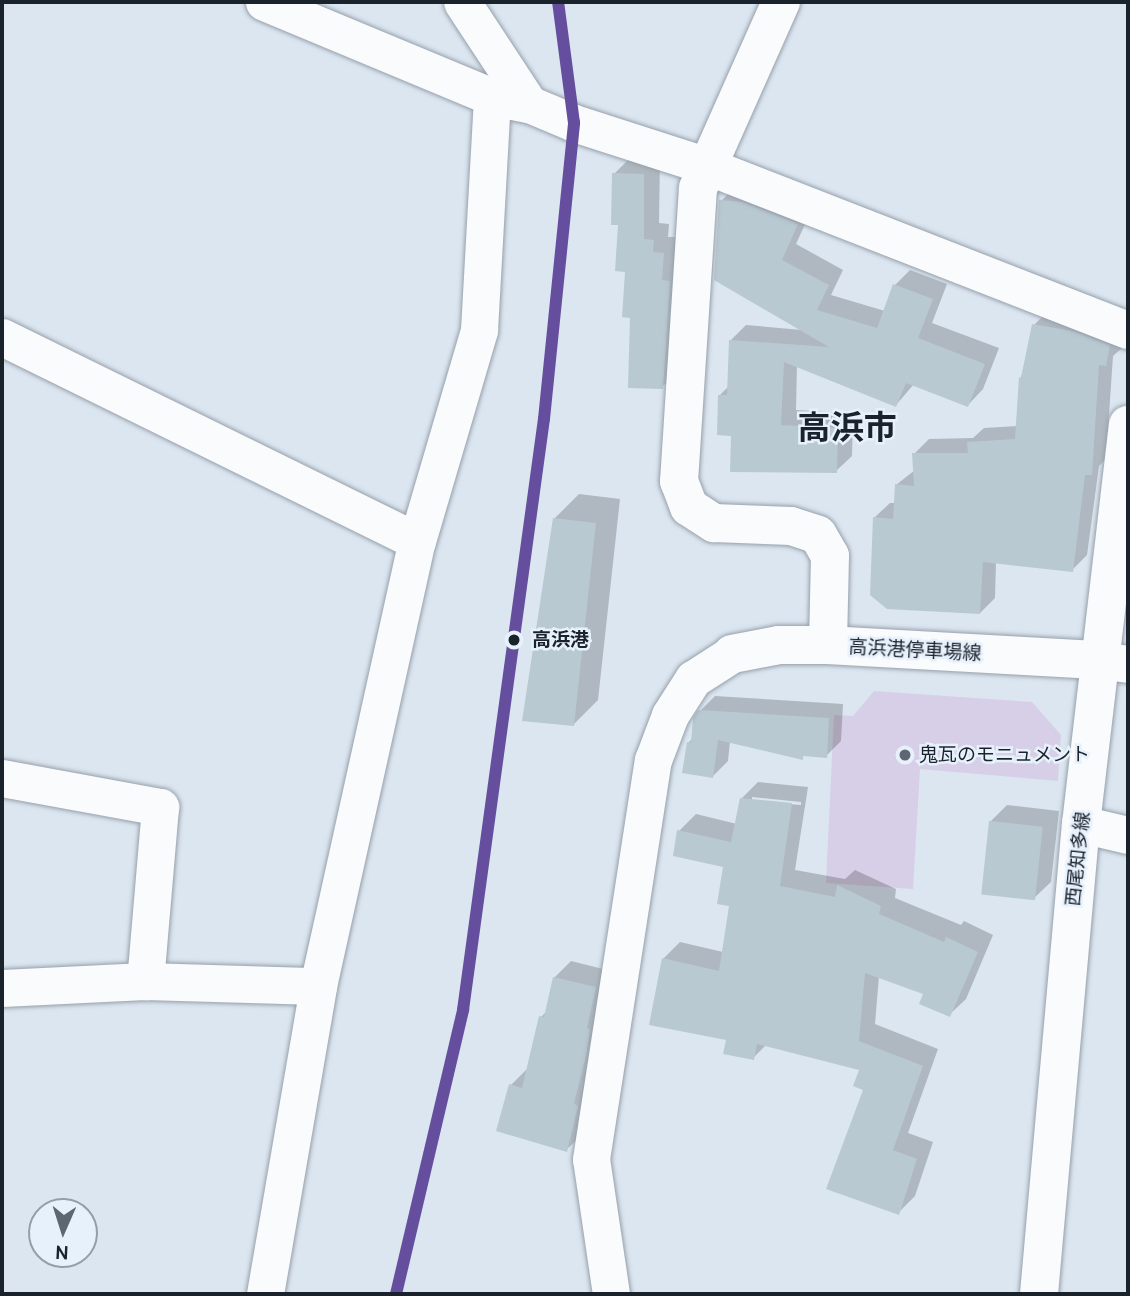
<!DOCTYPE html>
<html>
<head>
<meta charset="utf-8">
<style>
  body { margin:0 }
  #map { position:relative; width:1130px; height:1296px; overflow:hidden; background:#dbe6f1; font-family:Cabin,"Noto Sans JP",sans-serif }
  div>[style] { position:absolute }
  .green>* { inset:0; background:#d7cfe7 }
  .shadow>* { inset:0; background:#0003 }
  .building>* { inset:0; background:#b8c9d2; transform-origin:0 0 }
  .roads { filter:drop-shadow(0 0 2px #97a0aa) drop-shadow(0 0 2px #97a0aa) }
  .street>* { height:37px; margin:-18.5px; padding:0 18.5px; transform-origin:18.5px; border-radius:18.5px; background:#fafbfd }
  .secondary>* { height:38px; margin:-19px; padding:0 19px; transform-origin:19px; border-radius:19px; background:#fafbfd }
  .primary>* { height:38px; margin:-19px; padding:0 19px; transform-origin:19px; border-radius:19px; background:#fafbfd }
  .rail-1>* { height:12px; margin:-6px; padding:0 6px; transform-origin:6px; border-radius:6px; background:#654e9e }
  .dots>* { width:19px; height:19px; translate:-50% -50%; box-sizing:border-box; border:4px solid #e7f1fc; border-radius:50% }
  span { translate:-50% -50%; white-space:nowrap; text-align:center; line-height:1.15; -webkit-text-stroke:5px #e7f1fc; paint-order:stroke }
  .stop-label { font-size:19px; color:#1a232c; font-weight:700 }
  .left { translate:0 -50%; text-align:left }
  .street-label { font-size:19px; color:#1a232c }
  .poi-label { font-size:19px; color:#1a232c }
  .town-label { font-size:33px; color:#1a232c; font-weight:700 }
  .frame { position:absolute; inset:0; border:4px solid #1a232c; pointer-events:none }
  .north { position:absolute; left:28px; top:1198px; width:70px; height:70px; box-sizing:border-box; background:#e7f1fc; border:2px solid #959fa9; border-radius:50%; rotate:183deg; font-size:19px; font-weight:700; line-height:28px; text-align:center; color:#1a232c }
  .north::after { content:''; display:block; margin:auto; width:24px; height:32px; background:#5e6771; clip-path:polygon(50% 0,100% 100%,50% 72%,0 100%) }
</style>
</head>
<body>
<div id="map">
  <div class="green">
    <i style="clip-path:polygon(874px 691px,1032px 702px,1061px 735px,1058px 781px,920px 769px,913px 889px,826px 883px,834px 715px,853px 716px)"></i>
  </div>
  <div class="shadow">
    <i style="clip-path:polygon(630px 158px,660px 158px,659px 223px,669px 224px,668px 237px,680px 237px,679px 371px,662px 387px,632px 317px,614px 174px)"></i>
    <i style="clip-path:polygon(736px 186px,812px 209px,796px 244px,843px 270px,831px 295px,885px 311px,895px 285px,910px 270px,947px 284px,932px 323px,999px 348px,983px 389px,968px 405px,914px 384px,896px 405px,797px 365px,796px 410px,853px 413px,852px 456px,836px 471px,720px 395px,729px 386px,730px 341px,746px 325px,802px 330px,721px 201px)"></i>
    <i style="clip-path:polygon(1049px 310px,1124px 330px,1121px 349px,1113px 356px,1106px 459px,1099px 466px,1087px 555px,1072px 570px,996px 562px,995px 598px,980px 613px,874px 518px,890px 503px,896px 503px,896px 485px,915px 470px,914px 454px,929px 439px,973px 438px,984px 428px,1018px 426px,1021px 378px,1034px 325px)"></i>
    <i style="clip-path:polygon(579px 494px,620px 499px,598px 700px,574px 724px,554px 519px)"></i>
    <i style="clip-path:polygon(715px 696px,843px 704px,841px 741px,826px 756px,805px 754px,802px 758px,730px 741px,728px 761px,713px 776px,688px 743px,693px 738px,700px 711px)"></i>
    <i style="clip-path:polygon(evenodd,758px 782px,808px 787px,795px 870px,845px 879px,855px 870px,896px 889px,895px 898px,961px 925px,964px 921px,993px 935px,966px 999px,949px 1015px,925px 993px,879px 976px,875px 1024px,938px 1049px,908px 1133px,933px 1142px,915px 1196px,898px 1213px,862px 1068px,766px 1045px,753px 1058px,728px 1038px,663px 959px,680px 942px,723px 952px,731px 904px,725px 866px,679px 831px,696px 814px,737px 824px,741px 799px,758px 782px,752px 797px,801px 802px,801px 805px,752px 801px,752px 797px)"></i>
    <i style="clip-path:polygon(1007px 805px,1059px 811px,1051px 882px,1034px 898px,990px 822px)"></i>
    <i style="clip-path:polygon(571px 961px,611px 971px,583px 1134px,566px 1150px,511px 1085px,527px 1069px,541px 1017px,548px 1010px,554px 978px)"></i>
  </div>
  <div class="building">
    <i style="clip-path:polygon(612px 173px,644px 174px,644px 239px,654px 240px,653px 252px,664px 253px,662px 280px,670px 281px,663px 389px,628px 388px,630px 318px,622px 317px,625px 272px,615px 271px,618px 225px,611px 225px)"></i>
    <i style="clip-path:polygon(719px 200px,743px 202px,798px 224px,782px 260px,829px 285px,817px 310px,877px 328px,893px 284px,933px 299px,918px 338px,985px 364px,968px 407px,906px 383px,896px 407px,784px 362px,781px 425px,838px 428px,837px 473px,730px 472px,731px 436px,717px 435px,718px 395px,727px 395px,729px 340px,829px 347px,714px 280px)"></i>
    <i style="clip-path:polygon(1032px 324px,1073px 331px,1110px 345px,1106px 366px,1099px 365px,1092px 475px,1085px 475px,1073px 572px,983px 562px,980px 614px,887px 609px,870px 595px,873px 517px,893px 519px,895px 484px,914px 486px,912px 453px,968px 453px,967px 442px,1015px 439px,1019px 377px,1021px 378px)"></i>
    <i style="clip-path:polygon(553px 518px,596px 523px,574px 726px,522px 721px)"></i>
    <i style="clip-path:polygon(698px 710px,829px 718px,827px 758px,803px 756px,803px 760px,718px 740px,713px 778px,682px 773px,687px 742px,691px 743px,693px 718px)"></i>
    <i style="clip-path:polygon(740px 798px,792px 803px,780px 886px,835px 897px,837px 885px,881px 906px,879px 914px,944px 942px,946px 937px,978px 952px,950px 1017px,919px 1004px,923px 994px,865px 973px,859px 1041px,923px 1066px,893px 1150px,917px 1159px,899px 1215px,826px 1189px,863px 1090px,853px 1086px,859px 1070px,757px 1044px,754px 1060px,723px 1054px,726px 1040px,649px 1025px,662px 958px,719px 971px,729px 906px,717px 904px,723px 867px,673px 856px,677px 830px,731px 842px)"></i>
    <i style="left:989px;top:821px;width:54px;height:74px;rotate:6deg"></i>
    <i style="clip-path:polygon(553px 977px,596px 987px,587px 1028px,590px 1029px,586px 1056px,574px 1103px,578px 1106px,567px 1152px,496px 1131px,509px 1084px,522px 1088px,539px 1016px,544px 1017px)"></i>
  </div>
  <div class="roads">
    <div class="street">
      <i style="left:264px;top:2px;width:247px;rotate:22.6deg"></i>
      <i style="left:492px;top:97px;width:38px;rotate:11deg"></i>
      <i style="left:529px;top:104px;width:49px;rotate:22.9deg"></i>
      <i style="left:574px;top:123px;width:140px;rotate:17.9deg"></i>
      <i style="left:707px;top:166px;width:452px;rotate:21.3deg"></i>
      <i style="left:462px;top:2px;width:122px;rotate:56.7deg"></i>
      <i style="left:2px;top:337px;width:462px;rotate:26.2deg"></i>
      <i style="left:1100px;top:660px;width:28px;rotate:8deg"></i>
      <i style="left:2px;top:778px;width:161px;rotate:10.4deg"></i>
      <i style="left:160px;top:807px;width:175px;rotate:94.9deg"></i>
      <i style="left:1081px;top:824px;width:48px;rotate:13.2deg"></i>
      <i style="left:2px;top:988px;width:143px;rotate:-2.8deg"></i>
      <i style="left:145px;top:981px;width:173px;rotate:1.7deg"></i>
      <i style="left:265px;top:1294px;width:313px;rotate:-80.2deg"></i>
      <i style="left:318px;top:986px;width:456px;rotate:-77.5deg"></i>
      <i style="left:417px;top:541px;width:220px;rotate:-73.6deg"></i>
      <i style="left:479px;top:330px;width:233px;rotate:-86.8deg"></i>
      <i style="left:611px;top:1294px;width:136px;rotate:-98.4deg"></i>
      <i style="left:591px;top:1159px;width:404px;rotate:-81.2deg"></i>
      <i style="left:653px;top:760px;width:48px;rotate:-69.3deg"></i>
      <i style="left:670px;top:715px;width:43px;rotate:-57.4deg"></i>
      <i style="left:693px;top:679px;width:46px;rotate:-32.7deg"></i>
    </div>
    <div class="secondary">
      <i style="left:781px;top:2px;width:204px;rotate:114deg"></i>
      <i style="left:698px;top:188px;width:294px;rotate:93.7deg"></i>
      <i style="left:679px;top:481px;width:28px;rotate:69deg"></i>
      <i style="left:689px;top:507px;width:30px;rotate:33deg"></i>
      <i style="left:714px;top:523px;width:77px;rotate:2.2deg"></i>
      <i style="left:791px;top:526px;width:28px;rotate:18deg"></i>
      <i style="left:818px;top:535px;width:24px;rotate:60deg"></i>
      <i style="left:830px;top:556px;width:89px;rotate:91.3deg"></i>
      <i style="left:732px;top:654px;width:48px;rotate:-10.8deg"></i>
      <i style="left:779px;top:645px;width:49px"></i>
      <i style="left:828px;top:645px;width:272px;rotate:3.2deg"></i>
    </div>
    <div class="primary">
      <i style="left:1039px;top:1294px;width:472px;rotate:-84.9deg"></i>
      <i style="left:1081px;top:824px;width:402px;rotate:-83.3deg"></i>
    </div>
  </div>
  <div class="rail-1">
    <i style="left:396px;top:1294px;width:292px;rotate:-76.7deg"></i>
    <i style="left:463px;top:1010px;width:597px;rotate:-82.2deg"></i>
    <i style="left:544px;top:419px;width:298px;rotate:-84.2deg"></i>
    <i style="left:574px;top:123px;width:122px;rotate:-97.5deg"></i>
  </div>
  <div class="dots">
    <i style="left:514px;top:640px;background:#1a232c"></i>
    <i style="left:905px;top:755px;background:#5e6771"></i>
  </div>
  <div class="stop-label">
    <span class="left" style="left:532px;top:640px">高浜港</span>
  </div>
  <div class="street-label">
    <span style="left:915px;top:650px;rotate:3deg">高浜港停車場線</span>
    <span style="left:1078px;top:859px;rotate:-84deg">西尾知多線</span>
  </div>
  <div class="poi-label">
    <span class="left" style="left:919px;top:755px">鬼瓦のモニュメント</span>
  </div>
  <div class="town-label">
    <span style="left:847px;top:428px">高浜市</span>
  </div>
  <div class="frame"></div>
  <div class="north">N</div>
</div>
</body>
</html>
